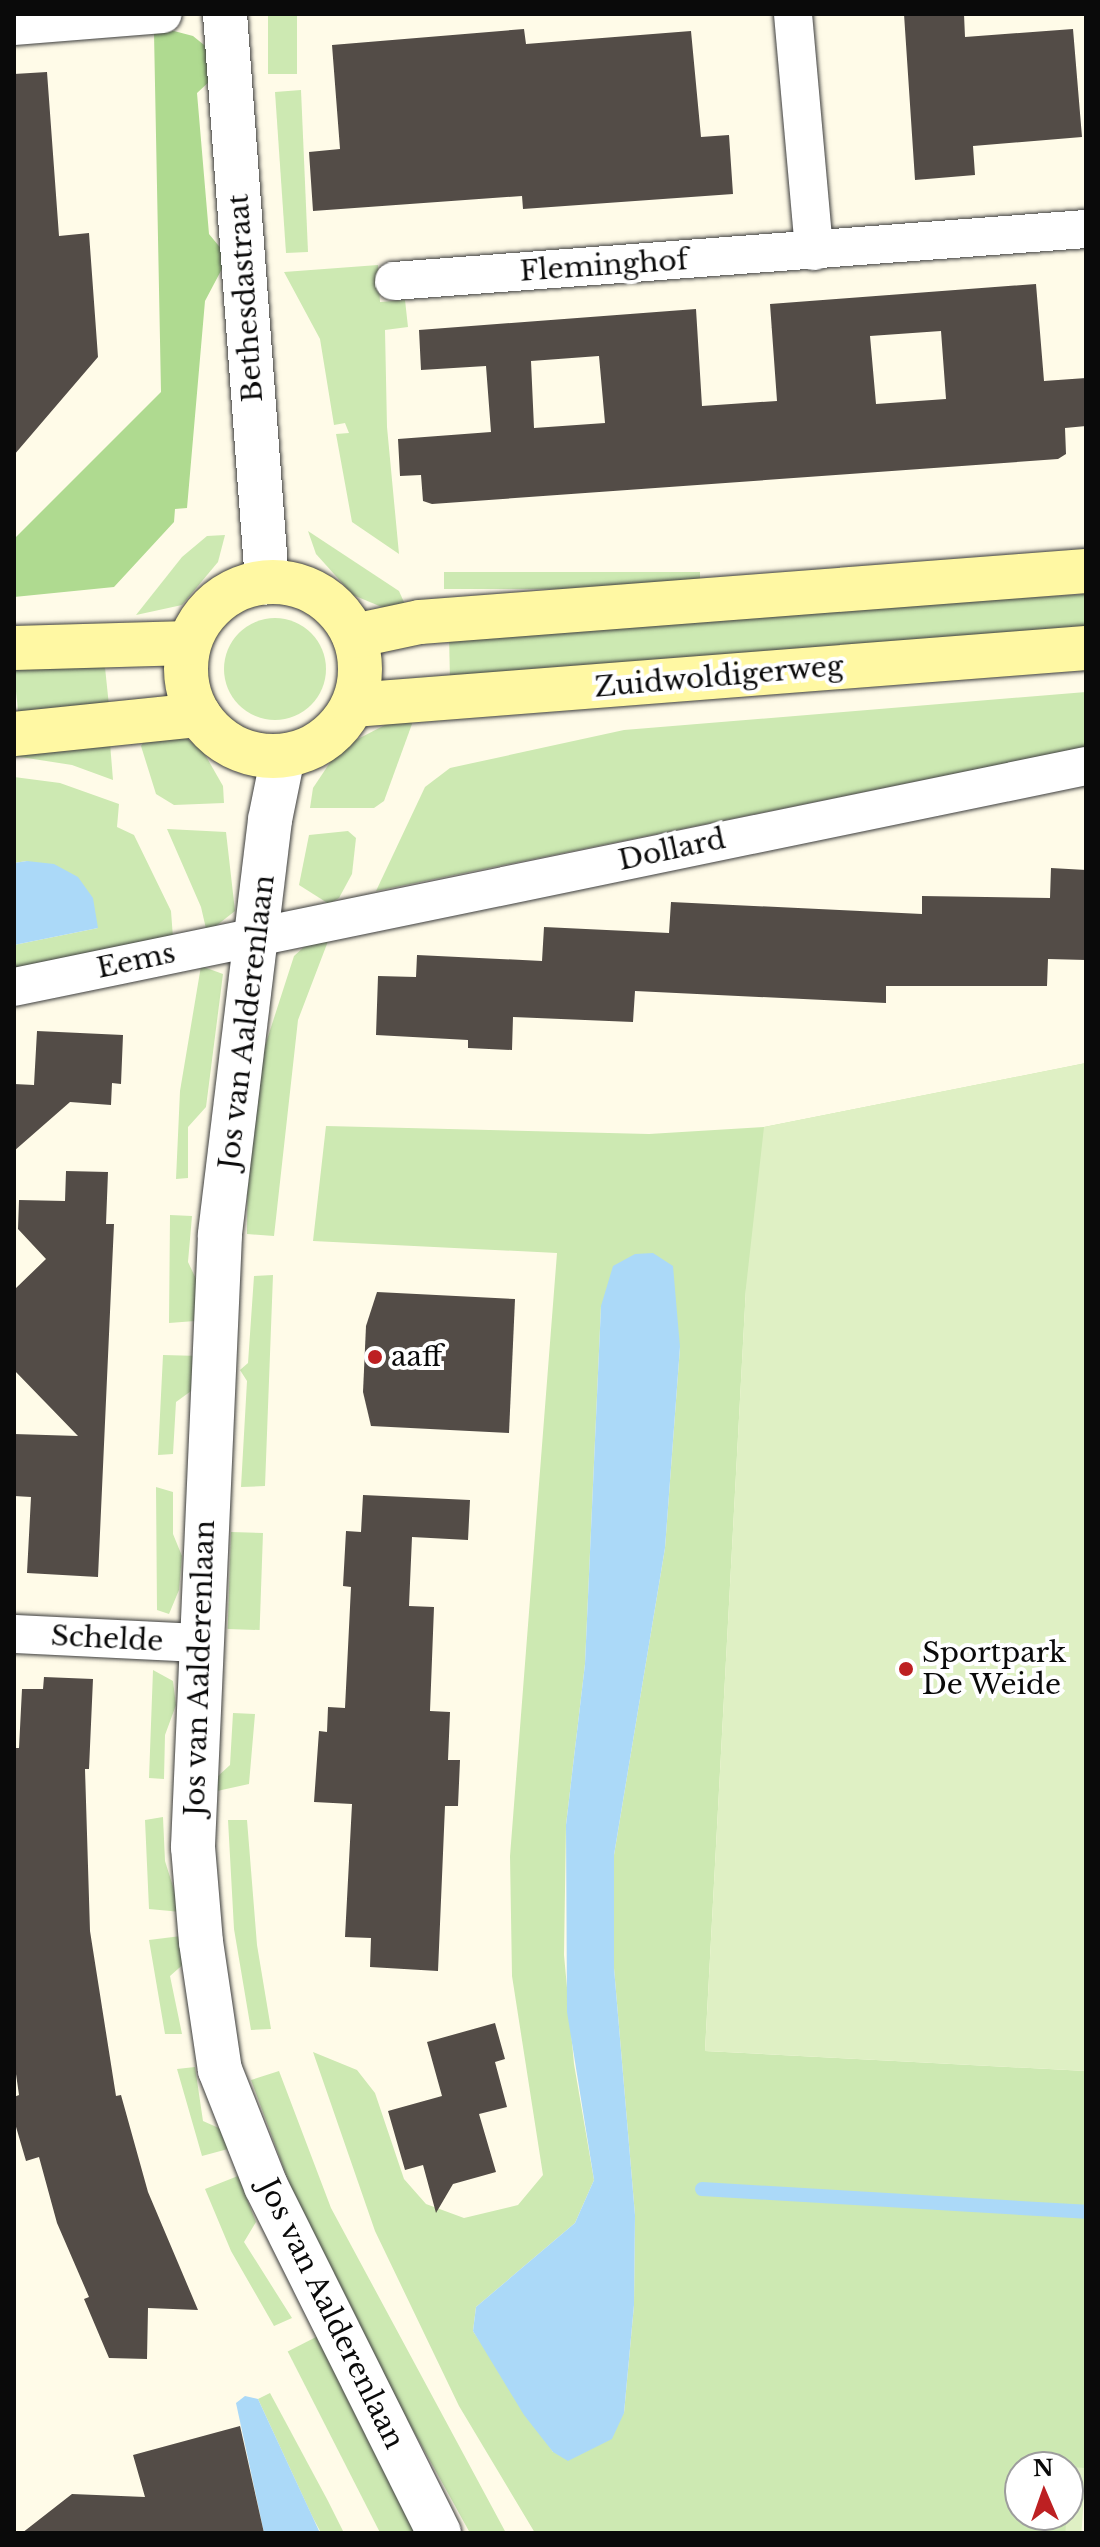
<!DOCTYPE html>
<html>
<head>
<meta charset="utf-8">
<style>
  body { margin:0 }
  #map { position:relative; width:1100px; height:2547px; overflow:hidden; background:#fffbe8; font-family:"Libre Baskerville",serif }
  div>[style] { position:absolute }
  .green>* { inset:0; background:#cde9b2; transform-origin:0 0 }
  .round { border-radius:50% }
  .forest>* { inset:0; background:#afda90 }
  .pitch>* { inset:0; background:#dff0c4; transform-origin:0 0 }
  .water>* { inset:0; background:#abd9f8 }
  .stream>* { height:14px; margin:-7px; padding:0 7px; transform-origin:7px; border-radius:7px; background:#abd9f8 }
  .building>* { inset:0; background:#534c47 }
  .roads { filter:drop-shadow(0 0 2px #3d3d3d) drop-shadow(0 0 2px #3d3d3d) }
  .minor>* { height:38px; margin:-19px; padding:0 19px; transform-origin:19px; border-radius:19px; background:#fff }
  .tertiary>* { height:44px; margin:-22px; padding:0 22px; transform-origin:22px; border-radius:22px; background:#fff }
  .secondary>* { height:44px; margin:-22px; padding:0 22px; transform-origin:22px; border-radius:22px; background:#fff8a3 }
  .secondary>.ring { margin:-22px; padding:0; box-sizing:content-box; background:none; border:44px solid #fff8a3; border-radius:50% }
  .dots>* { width:22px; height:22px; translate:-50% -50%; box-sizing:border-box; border:4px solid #fff; border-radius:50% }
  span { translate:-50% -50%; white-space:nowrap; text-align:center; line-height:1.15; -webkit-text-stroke:8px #fff; paint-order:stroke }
  .street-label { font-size:28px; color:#0a0a0a }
  .poi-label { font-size:28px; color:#0a0a0a }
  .left { translate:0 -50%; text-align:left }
  .frame { position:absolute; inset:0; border:16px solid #0a0a0a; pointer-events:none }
  .north { position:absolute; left:1004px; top:2451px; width:80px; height:80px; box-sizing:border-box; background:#fff; border:2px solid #9d9d9d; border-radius:50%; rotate:358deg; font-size:22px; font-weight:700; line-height:32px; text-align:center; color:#0a0a0a }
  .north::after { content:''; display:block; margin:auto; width:28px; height:36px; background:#bd2022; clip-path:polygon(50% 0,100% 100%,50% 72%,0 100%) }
</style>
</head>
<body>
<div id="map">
  <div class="green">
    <i style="left:268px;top:14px;width:29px;height:60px"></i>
    <i style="clip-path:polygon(301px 90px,308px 252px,286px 253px,275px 92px)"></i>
    <i style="clip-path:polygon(378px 265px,380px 302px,405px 300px,408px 327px,385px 330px,387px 427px,399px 554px,352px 522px,336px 434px,349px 433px,345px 423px,334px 425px,320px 339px,284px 272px)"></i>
    <i style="clip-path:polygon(308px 531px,399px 591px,407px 609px,389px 610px,353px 595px,316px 554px)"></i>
    <i style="clip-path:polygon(225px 535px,218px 562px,182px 605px,136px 615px,182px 557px,207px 536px)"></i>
    <i style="left:700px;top:572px;width:17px;height:256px;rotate:90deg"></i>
    <i style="clip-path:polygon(1086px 594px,1086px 630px,450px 681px,449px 634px)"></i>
    <i class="round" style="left:224px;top:618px;width:102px;height:102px"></i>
    <i style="left:104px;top:658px;width:47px;height:91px;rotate:84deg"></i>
    <i style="clip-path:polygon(1086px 692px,1086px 747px,376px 891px,425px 787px,450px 768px,624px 730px)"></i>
    <i style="clip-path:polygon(408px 713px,412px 724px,384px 801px,374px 808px,310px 808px,313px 788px,331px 761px,356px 740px)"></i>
    <i style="clip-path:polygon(146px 738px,186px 738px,203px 751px,223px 786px,224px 803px,174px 805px,156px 794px,141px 746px)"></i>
    <i style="clip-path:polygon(110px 743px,113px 780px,72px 765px,14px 756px,14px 749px)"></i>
    <i style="clip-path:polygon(14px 777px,60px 783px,119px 804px,117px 827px,134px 835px,171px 911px,173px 938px,14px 972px,14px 945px,98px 928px,27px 861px,14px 863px)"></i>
    <i style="clip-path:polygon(167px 829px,226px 832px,235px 911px,207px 933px,201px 907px)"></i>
    <i style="clip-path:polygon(348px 831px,356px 838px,352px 874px,339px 898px,329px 904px,299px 885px,309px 835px)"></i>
    <i style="clip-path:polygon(330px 936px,298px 1020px,274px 1236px,247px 1234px,248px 1122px,264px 1049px,294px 956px,315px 937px)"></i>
    <i style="clip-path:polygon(201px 966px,223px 974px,206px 1107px,188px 1127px,188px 1178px,176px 1179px,180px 1091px)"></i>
    <i style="clip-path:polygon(evenodd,1086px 1063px,746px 1288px,705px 2051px,1086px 2071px,1086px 2468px,1070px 2468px,1068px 2533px,535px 2533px,459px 2406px,375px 2231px,313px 2052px,357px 2070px,375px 2093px,404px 2179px,426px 2204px,464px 2218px,518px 2205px,543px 2175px,512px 1976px,510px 1856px,557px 1253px,313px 1241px,326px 1126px,649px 1134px,764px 1127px,1086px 1063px,601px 1306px,680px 1347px,665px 1548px,614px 1855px,614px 1968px,635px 2215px,634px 2305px,624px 2413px,553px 2452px,473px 2331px,476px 2307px,575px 2223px,594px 2180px,574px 2064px,564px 1955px,566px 1825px,585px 1664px,601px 1306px,1086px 1063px,1020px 2467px,1068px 2467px,1068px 2515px,1020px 2515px,1020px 2467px)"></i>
    <i style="clip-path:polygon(170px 1215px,192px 1216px,188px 1262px,198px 1283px,195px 1321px,169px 1323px)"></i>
    <i style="clip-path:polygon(273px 1275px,265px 1486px,241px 1487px,247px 1381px,240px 1370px,248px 1363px,254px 1276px)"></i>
    <i style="clip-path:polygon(163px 1355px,200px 1356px,198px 1386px,176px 1402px,173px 1454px,158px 1455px)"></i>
    <i style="clip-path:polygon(156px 1487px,173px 1492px,173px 1534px,182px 1556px,179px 1590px,169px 1614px,157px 1610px)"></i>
    <i style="left:231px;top:1532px;width:32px;height:97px;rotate:2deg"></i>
    <i style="clip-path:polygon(153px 1670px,173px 1681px,176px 1705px,165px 1735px,164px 1779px,149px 1778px)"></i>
    <i style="clip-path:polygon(233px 1713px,255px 1714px,249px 1784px,217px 1791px,217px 1777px,230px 1765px)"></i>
    <i style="clip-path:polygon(163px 1817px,165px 1861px,181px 1912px,149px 1909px,145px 1820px)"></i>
    <i style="clip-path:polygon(228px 1820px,247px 1820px,257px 1945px,271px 2029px,251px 2030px,234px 1929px)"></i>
    <i style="clip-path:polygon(181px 1936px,187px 1961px,170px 1976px,182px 2034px,165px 2034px,149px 1940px)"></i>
    <i style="clip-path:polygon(195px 2067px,203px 2121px,221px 2129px,228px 2149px,202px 2156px,177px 2069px)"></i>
    <i style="clip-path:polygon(279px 2071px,331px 2208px,506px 2533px,470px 2533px,356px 2327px,300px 2212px,251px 2080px)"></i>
    <i style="clip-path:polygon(238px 2176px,256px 2222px,244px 2242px,292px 2318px,274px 2326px,231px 2251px,205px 2189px)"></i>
    <i style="left:318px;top:2336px;width:220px;height:34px;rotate:63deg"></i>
    <i style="clip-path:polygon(270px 2393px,328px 2501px,344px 2533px,321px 2533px,312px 2516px,258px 2399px)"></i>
  </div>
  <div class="forest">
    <i style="clip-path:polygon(174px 31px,193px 36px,209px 49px,211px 80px,197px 93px,209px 234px,223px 251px,224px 265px,205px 301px,187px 508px,175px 509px,174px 522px,114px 587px,14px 597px,14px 539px,161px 392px,154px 33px)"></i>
  </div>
  <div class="pitch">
    <i style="clip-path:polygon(1086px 1063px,1086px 2071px,705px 2051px,746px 1287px,764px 1127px)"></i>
    <i style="left:1070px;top:2467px;width:16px;height:66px;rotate:4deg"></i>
  </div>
  <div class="water">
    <i style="clip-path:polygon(27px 861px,54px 864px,78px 877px,93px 898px,98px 928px,14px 945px,14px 863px)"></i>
    <i style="clip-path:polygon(653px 1253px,673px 1266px,680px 1347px,665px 1548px,614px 1855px,614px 1968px,635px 2215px,634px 2305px,624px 2413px,612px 2439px,568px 2461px,553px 2452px,524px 2415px,473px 2331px,476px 2307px,575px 2223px,594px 2180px,567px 2012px,566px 1825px,585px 1664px,601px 1306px,613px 1266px,635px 1254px)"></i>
    <i style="clip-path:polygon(245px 2396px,258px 2399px,320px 2533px,264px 2533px,236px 2403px)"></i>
  </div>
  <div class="stream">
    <i style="left:702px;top:2189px;width:385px;rotate:3.4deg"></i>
  </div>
  <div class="building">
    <i style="clip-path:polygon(904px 14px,964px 14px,965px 37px,1073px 29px,1082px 137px,973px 146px,975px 175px,915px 180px)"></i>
    <i style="clip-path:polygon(524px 29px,526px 44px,691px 31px,701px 137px,729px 135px,733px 194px,523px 209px,522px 196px,313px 211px,309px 152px,340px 149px,332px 45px)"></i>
    <i style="clip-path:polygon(47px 72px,59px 236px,89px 233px,98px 357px,14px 455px,14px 74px)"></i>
    <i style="clip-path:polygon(evenodd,1036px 284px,1044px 381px,1086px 378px,1086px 426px,1065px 428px,1066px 454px,1058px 459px,432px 504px,423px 501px,421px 475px,400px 476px,398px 439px,491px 432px,486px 366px,421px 370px,419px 330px,696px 309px,702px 406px,777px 401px,770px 304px,1036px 284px,941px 331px,946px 399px,876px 404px,870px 336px,941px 331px,1036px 284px,599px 356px,605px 423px,534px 428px,531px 361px,599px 356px)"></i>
    <i style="clip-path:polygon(1051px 868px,1086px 870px,1086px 960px,1048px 959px,1047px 986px,886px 986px,886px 1003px,635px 991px,633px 1022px,513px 1017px,512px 1050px,468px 1048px,468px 1040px,376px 1035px,378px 976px,416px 977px,417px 955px,542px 961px,544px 927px,669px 933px,671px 902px,922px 914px,922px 896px,1050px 898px)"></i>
    <i style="clip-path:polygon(37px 1031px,123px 1035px,121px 1084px,112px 1083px,111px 1105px,70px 1102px,14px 1151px,14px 1084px,34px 1085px)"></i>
    <i style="clip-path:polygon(66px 1171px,108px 1172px,106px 1224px,114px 1224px,98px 1577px,27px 1573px,31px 1497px,14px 1496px,14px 1434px,78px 1436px,14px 1370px,15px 1289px,46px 1259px,18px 1229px,19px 1200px,65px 1201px)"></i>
    <i style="clip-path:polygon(377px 1292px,515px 1299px,509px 1433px,371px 1426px,363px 1392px,366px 1326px)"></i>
    <i style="clip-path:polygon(363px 1495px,470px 1500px,468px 1540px,412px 1537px,409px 1606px,434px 1607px,430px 1711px,450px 1712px,448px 1760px,460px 1760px,458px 1806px,445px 1806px,438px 1971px,370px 1967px,371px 1938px,345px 1937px,352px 1804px,314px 1802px,319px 1731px,327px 1732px,328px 1707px,345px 1708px,351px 1587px,343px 1586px,346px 1531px,361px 1532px)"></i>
    <i style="clip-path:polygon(44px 1677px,93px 1679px,89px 1769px,85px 1769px,90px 1931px,116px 2096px,121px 2095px,148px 2192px,198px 2310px,148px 2308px,147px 2359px,109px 2358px,84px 2299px,89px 2297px,57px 2223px,39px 2157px,26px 2161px,14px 2120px,14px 2097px,19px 2095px,14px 2060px,14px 1748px,19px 1748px,22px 1689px,43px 1689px)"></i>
    <i style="clip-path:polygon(495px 2023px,505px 2059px,495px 2062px,507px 2107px,479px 2114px,496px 2172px,453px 2184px,436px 2213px,423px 2165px,405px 2170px,388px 2111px,442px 2096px,427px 2042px)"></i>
    <i style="clip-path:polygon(240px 2426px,264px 2533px,22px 2533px,72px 2494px,145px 2497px,133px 2455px)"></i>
  </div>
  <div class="roads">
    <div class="minor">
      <i style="left:793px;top:14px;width:238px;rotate:84.9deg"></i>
      <i style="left:14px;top:26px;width:149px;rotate:-4.6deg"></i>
      <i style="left:394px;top:281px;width:694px;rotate:-4.3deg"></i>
      <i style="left:14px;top:987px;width:1095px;rotate:-11.65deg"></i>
      <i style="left:14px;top:1634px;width:186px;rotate:2.8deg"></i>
    </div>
    <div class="tertiary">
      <i style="left:225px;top:14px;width:570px;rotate:85.77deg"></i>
      <i style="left:283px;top:756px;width:65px;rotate:101.5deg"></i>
      <i style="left:270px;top:820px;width:418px;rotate:96.9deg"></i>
      <i style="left:220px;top:1235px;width:613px;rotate:92.53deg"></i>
      <i style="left:193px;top:1847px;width:95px;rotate:85.2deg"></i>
      <i style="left:201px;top:1942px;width:129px;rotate:81.6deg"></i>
      <i style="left:220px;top:2070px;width:125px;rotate:68.4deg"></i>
      <i style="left:266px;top:2186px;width:388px;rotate:63.5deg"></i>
    </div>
    <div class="secondary">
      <i class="ring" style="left:186px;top:582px;width:130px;height:130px"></i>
      <i style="left:354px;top:636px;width:67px;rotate:-12deg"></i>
      <i style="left:420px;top:622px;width:668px;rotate:-4.38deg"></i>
      <i style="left:14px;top:648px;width:175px;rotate:-1.6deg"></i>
      <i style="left:353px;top:705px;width:735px;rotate:-4.45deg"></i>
      <i style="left:14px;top:734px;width:186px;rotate:-5.9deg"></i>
    </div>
  </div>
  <div class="dots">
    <i style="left:375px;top:1357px;background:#bd2022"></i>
    <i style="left:906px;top:1669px;background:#bd2022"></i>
  </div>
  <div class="street-label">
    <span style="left:604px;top:266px;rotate:-4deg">Fleminghof</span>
    <span style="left:246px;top:298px;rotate:-94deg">Bethesdastraat</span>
    <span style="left:719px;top:677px;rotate:-5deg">Zuidwoldigerweg</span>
    <span style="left:672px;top:850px;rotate:-12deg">Dollard</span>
    <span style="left:136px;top:961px;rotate:-12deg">Eems</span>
    <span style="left:247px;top:1022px;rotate:-83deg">Jos van Aalderenlaan</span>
    <span style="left:107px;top:1639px;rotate:3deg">Schelde</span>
    <span style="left:200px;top:1668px;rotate:-88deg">Jos van Aalderenlaan</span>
    <span style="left:331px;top:2314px;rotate:64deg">Jos van Aalderenlaan</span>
  </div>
  <div class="poi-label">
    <span class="left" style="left:391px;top:1357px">aaff</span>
    <span class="left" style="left:922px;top:1669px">Sportpark<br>De Weide</span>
  </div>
  <div class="frame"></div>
  <div class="north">N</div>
</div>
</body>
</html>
